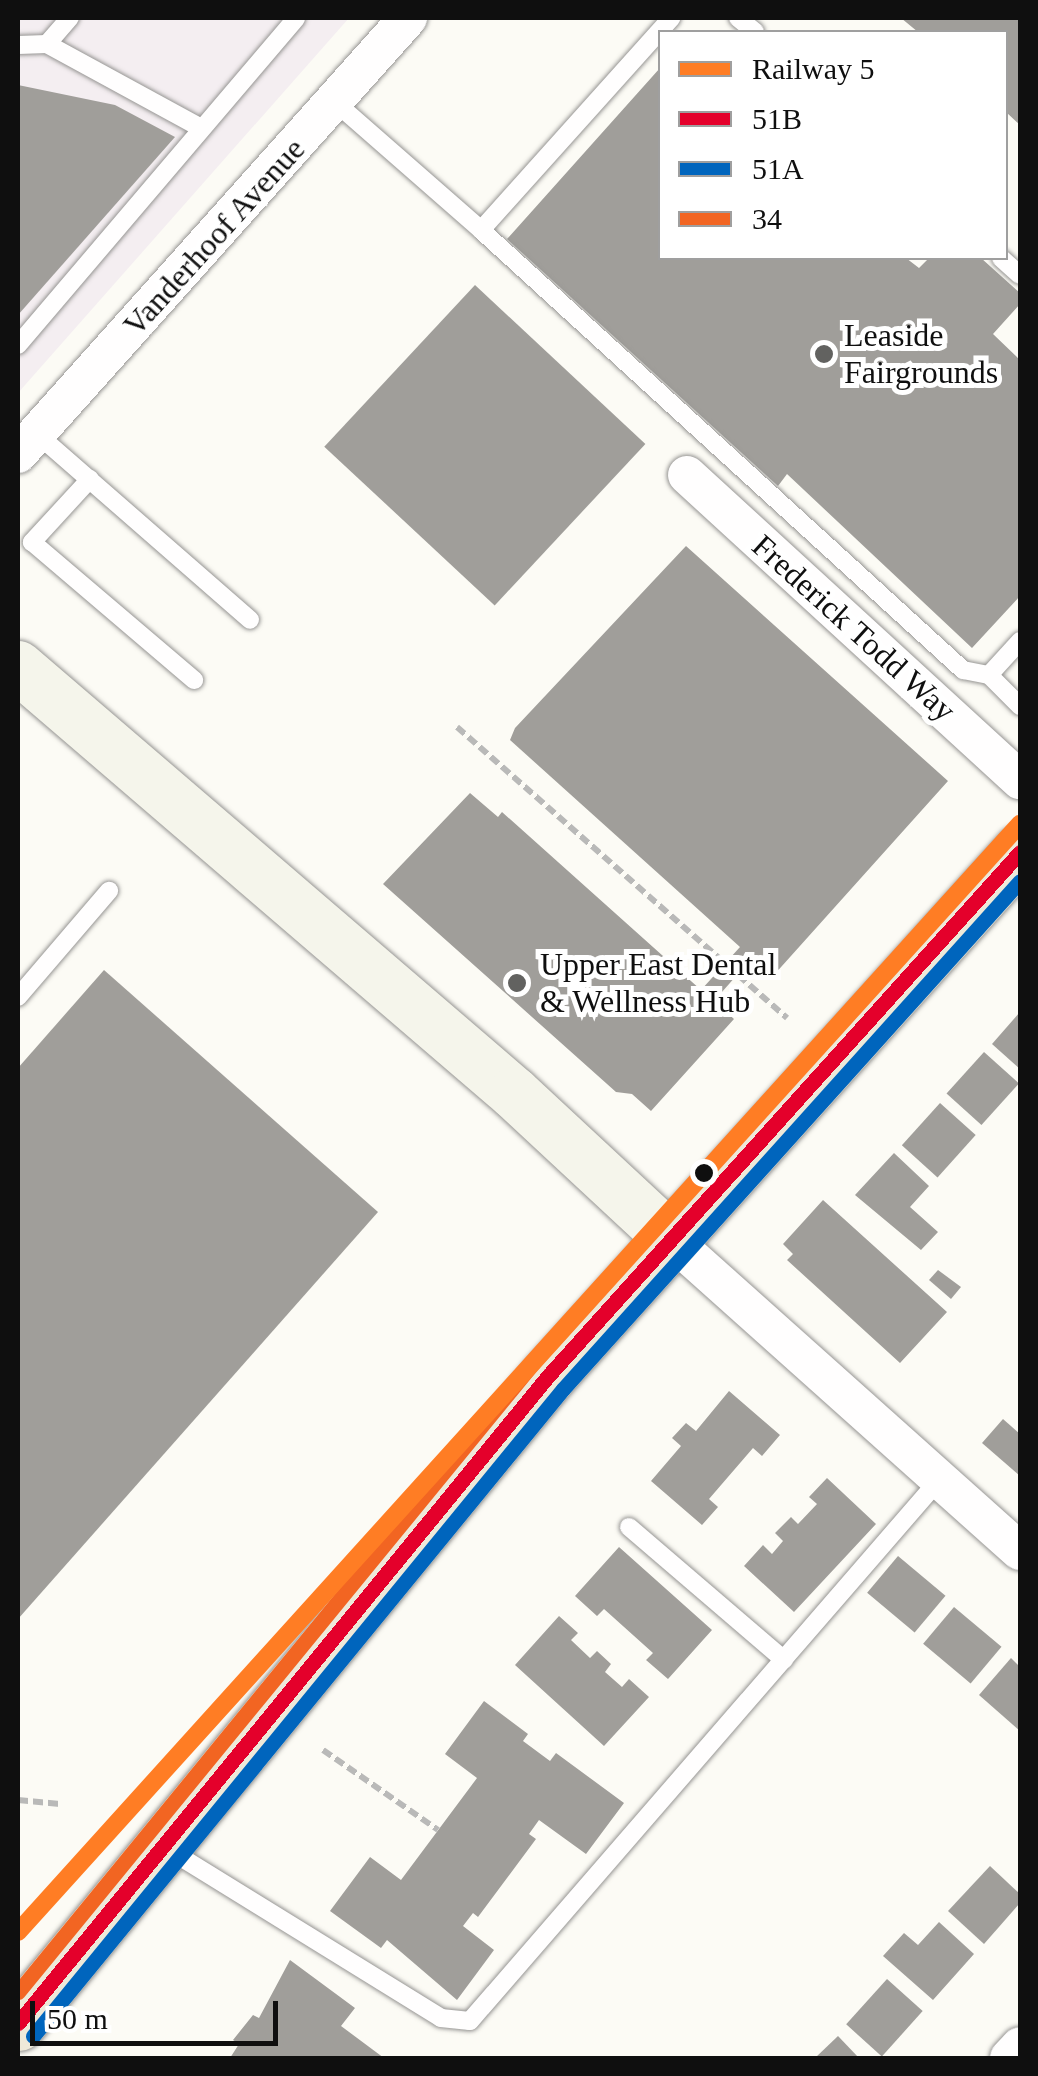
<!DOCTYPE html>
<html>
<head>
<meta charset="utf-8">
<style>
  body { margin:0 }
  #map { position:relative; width:1038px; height:2076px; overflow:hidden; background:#fcfbf5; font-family:Georgia,serif }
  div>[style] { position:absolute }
  .industrial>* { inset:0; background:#f4eef1 }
  .building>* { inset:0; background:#a09e9a; transform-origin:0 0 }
  .path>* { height:6px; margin-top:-3px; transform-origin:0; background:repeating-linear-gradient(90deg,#b9b9b8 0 10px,transparent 0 15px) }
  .roads { filter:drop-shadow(0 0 2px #969593) drop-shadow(0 0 2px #969593) }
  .lane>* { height:18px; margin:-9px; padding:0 9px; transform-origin:9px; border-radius:9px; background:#fffefe }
  .street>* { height:38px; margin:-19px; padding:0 19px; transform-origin:19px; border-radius:19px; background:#fffefe }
  .secondary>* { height:52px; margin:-26px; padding:0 26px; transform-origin:26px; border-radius:26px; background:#f5f5eb }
  .primary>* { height:55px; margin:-27.5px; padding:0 27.5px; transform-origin:27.5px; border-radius:27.5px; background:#eee9d9 }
  .bus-1>* { height:15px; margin:-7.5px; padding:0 7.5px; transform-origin:7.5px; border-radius:7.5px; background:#e4002b }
  .bus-2>* { height:15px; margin:-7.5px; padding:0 7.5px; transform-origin:7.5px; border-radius:7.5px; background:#0065bd }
  .bus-3>* { height:15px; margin:-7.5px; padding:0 7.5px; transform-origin:7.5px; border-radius:7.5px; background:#f26522 }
  .rail-1>* { height:18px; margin:-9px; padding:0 9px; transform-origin:9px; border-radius:9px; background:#ff7d24 }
  .dots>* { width:28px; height:28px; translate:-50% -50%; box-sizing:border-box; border:5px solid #fff; border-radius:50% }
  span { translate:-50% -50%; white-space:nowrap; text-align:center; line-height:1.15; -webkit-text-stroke:10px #fff; paint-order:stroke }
  .street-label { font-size:32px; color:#0f0f0f }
  .poi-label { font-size:32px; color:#0f0f0f }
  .left { translate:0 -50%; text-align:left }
  .frame { position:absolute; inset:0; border:20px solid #0f0f0f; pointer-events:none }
  .legend { position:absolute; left:658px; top:30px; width:350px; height:230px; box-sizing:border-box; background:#fff; border:2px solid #9f9f9f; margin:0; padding:12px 18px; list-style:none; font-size:30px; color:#0f0f0f }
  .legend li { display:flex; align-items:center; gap:20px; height:50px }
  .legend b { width:50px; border:2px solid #9f9f9f }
  .scale { position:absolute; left:30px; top:2001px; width:248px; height:45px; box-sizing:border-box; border:5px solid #0f0f0f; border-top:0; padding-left:12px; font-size:30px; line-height:35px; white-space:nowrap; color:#0f0f0f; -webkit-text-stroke:8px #fff; paint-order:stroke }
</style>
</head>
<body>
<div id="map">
  <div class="industrial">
    <i style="clip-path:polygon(18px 18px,349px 18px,18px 393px)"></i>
  </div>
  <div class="building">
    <i style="clip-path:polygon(901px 18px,1020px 18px,1020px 125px,1006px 112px,1006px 32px,918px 32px)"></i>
    <i style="clip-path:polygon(660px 68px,660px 258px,906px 258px,919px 268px,929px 258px,981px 258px,1020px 293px,1020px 304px,993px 334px,1020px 360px,1020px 596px,972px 648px,787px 474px,778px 486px,507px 239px)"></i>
    <i style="clip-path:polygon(18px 85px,115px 105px,175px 137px,18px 315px)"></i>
    <i style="left:475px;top:285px;width:233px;height:221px;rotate:43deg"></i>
    <i style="clip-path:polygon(686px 546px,948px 781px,773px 976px,752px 958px,714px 1001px,734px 1019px,651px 1111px,632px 1094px,616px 1092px,383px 884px,470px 793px,498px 817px,502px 812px,701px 990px,740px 947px,510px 740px,515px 728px)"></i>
    <i style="clip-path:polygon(104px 970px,378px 1212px,18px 1619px,18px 1068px)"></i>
    <i style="clip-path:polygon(1020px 1012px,1020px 1069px,992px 1044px)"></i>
    <i style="left:984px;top:1052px;width:47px;height:56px;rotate:42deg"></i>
    <i style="left:940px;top:1103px;width:48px;height:57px;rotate:42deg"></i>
    <i style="clip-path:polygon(894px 1153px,929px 1186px,910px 1207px,938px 1232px,921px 1250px,855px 1195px)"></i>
    <i style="clip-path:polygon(823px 1200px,947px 1312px,900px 1363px,787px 1260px,793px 1254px,783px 1244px)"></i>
    <i style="clip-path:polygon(938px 1270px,961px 1287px,951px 1299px,929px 1280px)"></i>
    <i style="clip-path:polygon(729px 1391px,780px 1435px,762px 1456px,753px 1448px,709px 1499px,718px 1507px,702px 1525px,651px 1481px,681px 1446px,672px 1438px,686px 1423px,696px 1431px)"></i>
    <i style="clip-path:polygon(1003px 1419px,1020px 1434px,1020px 1476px,982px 1443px)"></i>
    <i style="clip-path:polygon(827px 1478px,876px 1524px,794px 1612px,744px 1566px,763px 1545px,772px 1554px,783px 1541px,775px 1533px,791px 1517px,798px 1524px,817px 1504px,809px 1497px)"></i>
    <i style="clip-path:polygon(619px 1547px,712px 1630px,668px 1679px,646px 1660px,653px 1653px,604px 1609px,597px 1616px,575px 1596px)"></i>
    <i style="left:898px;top:1556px;width:62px;height:48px;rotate:40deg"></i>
    <i style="left:954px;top:1607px;width:62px;height:48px;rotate:40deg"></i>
    <i style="clip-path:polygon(559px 1616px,578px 1633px,571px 1640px,590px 1658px,597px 1651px,611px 1664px,605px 1672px,622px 1687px,629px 1679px,649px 1697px,604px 1746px,515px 1665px)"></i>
    <i style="clip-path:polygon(1011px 1658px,1020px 1667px,1020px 1731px,979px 1695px)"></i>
    <i style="clip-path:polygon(484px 1701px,528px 1734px,523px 1741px,550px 1761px,556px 1753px,624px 1803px,586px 1854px,539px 1820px,529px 1834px,536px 1839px,478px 1917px,473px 1913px,463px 1926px,494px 1950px,457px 2000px,387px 1940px,381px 1948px,330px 1911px,370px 1857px,401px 1880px,477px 1778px,445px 1754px)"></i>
    <i style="clip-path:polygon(990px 1866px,1020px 1894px,1020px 1903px,984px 1944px,948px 1911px)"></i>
    <i style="clip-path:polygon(939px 1922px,974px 1954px,933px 2000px,883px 1956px,904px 1933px,918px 1945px)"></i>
    <i style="clip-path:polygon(290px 1960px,355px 2008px,341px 2026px,384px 2058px,230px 2058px,239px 2044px,233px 2040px,253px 2015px,259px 2018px)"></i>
    <i style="left:887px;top:1979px;width:48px;height:61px;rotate:42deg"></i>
    <i style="clip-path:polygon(838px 2036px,859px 2058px,815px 2058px)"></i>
  </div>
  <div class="path">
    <i style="left:457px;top:727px;width:440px;rotate:41.4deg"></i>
    <i style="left:323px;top:1750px;width:140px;rotate:34.8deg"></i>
    <i style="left:18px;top:1800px;width:42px;rotate:5.4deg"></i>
  </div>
  <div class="roads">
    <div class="lane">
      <i style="left:738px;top:18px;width:22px;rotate:39deg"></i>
      <i style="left:47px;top:44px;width:35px;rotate:-49deg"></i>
      <i style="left:18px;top:45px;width:29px;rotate:-2deg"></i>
      <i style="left:47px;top:44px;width:175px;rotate:28.6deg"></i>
      <i style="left:335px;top:102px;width:194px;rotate:41.2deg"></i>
      <i style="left:481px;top:230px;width:285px;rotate:-48.1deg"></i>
      <i style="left:481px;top:230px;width:653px;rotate:42.39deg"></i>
      <i style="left:963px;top:670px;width:26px;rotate:11deg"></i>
      <i style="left:989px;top:675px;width:44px;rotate:45deg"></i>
      <i style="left:1001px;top:258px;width:25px;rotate:42deg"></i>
      <i style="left:18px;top:345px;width:429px;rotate:-49.6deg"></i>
      <i style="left:36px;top:433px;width:284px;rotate:41.1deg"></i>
      <i style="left:90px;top:479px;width:86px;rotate:132.6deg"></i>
      <i style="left:32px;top:542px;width:213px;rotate:40.4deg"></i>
      <i style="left:989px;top:675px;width:46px;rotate:-47.6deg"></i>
      <i style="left:18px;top:997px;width:140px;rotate:-49.4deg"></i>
      <i style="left:629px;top:1527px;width:204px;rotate:40.6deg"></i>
      <i style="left:166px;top:1848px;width:323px;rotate:31.7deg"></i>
      <i style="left:441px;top:2018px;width:29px;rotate:6deg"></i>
      <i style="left:470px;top:2021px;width:716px;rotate:-49.08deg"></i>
    </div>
    <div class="street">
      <i style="left:18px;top:454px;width:585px;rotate:-48.19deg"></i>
      <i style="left:687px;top:475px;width:452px;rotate:42.5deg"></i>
      <i style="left:673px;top:1241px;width:465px;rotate:41.8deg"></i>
      <i style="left:1009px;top:2058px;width:16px;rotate:-47deg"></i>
    </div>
    <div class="secondary">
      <i style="left:18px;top:667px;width:654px;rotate:40.66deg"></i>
      <i style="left:514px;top:1093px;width:217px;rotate:42.9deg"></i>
    </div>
    <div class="primary">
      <i style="left:18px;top:2023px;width:836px;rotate:-50.68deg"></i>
      <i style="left:548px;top:1376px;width:705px;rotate:-47.99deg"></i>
    </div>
  </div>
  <div class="bus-1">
    <i style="left:18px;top:2023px;width:836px;rotate:-50.68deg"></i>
    <i style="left:548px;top:1376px;width:705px;rotate:-47.99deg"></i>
  </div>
  <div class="bus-2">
    <i style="left:33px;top:2036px;width:836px;rotate:-50.68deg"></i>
    <i style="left:563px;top:1389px;width:683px;rotate:-48.03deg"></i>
  </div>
  <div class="bus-3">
    <i style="left:18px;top:1992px;width:813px;rotate:-50.69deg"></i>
    <i style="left:533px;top:1363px;width:705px;rotate:-47.99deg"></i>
  </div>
  <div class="rail-1">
    <i style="left:18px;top:1932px;width:1494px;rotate:-47.88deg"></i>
  </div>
  <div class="dots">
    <i style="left:824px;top:354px;background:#626260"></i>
    <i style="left:517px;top:983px;background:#626260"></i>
    <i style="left:704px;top:1173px;background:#0f0f0f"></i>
  </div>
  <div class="street-label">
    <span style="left:214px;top:237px;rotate:-48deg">Vanderhoof Avenue</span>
    <span style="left:854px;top:628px;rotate:42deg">Frederick Todd Way</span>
  </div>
  <div class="poi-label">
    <span class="left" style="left:844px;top:354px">Leaside<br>Fairgrounds</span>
    <span class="left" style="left:540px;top:983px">Upper East Dental<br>&amp; Wellness Hub</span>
  </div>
  <div class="frame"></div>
  <ul class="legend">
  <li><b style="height:12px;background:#ff7d24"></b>Railway 5</li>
  <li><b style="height:12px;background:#e4002b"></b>51B</li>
  <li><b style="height:12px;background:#0065bd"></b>51A</li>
  <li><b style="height:12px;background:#f26522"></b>34</li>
  </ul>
  <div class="scale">50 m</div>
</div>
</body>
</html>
